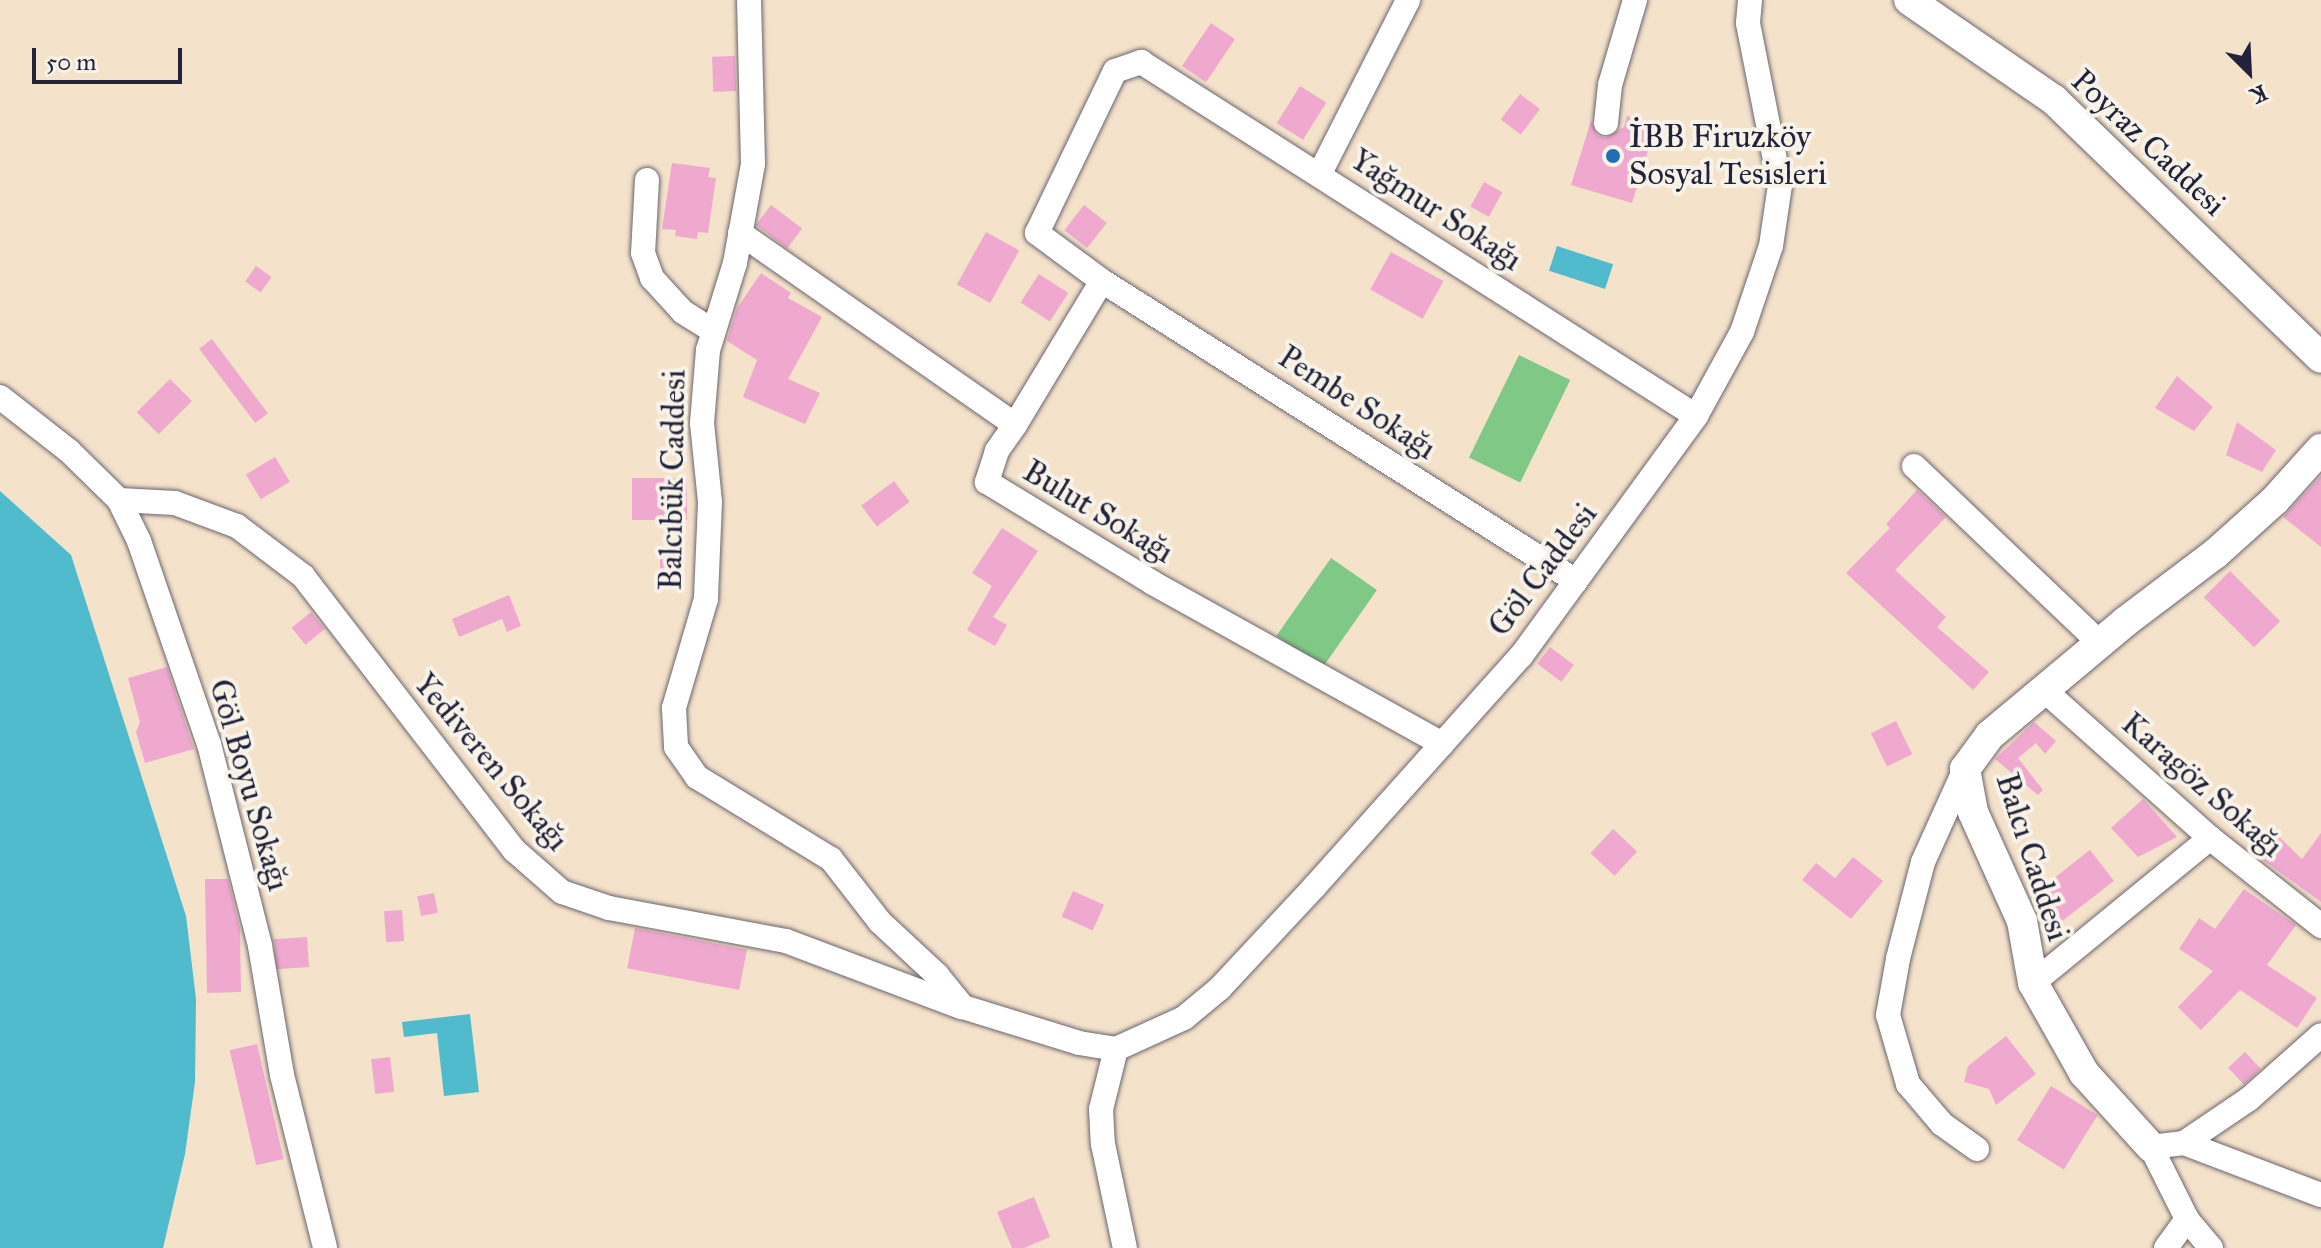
<!DOCTYPE html>
<html>
<head>
<meta charset="utf-8">
<style>
  body { margin:0 }
  #map { position:relative; width:2321px; height:1248px; overflow:hidden; background:#f4e2cb; font-family:"IM FELL Great Primer",serif }
  div>[style] { position:absolute }
  .green>* { inset:0; background:#7fc885; transform-origin:0 0 }
  .water>* { inset:0; background:#50bbcc; transform-origin:0 0 }
  .building>* { inset:0; background:#efa9cf; transform-origin:0 0 }
  .roads { filter:drop-shadow(0 0 2px #6c656d) drop-shadow(0 0 2px #6c656d) }
  .minor>* { height:24px; margin:-12px; padding:0 12px; transform-origin:12px; border-radius:12px; background:#fff }
  .tertiary>* { height:30px; margin:-15px; padding:0 15px; transform-origin:15px; border-radius:15px; background:#fff }
  .dots>* { width:22px; height:22px; translate:-50% -50%; box-sizing:border-box; border:4px solid #f7f3e8; border-radius:50% }
  span { translate:-50% -50%; white-space:nowrap; text-align:center; line-height:1.15; -webkit-text-stroke:8px #f7f3e8; paint-order:stroke }
  .poi-label { font-size:32px; color:#22223b }
  .left { translate:0 -50%; text-align:left }
  .street-label { font-size:32px; color:#22223b }
  .north { position:absolute; left:2209px; top:32px; width:80px; height:80px; -webkit-text-stroke:6px #f7f3e8; paint-order:stroke; rotate:156deg; font-size:22px; font-weight:700; line-height:32px; text-align:center; color:#22223b }
  .north::after { content:''; display:block; margin:auto; width:28px; height:36px; background:#22223b; clip-path:polygon(50% 0,100% 100%,50% 72%,0 100%) }
  .scale { position:absolute; left:32px; top:48px; width:150px; height:36px; box-sizing:border-box; border:4px solid #22223b; border-top:0; padding-left:10px; font-size:24px; line-height:28px; white-space:nowrap; color:#22223b; -webkit-text-stroke:6px #f7f3e8; paint-order:stroke }
</style>
</head>
<body>
<div id="map">
  <div class="green">
    <i style="left:1519px;top:355px;width:57px;height:114px;rotate:26deg"></i>
    <i style="left:1331px;top:558px;width:56px;height:95px;rotate:35deg"></i>
  </div>
  <div class="water">
    <i style="left:1557px;top:246px;width:59px;height:26px;rotate:18deg"></i>
    <i style="clip-path:polygon(0 491px,71px 555px,186px 916px,196px 999px,195px 1082px,185px 1154px,163px 1248px,0 1248px)"></i>
    <i style="clip-path:polygon(470px 1014px,479px 1092px,444px 1096px,437px 1033px,404px 1037px,402px 1022px)"></i>
  </div>
  <div class="building">
    <i style="left:1211px;top:23px;width:29px;height:52px;rotate:34deg"></i>
    <i style="left:735px;top:56px;width:35px;height:23px;rotate:88deg"></i>
    <i style="left:1300px;top:86px;width:31px;height:44px;rotate:32deg"></i>
    <i style="left:1520px;top:94px;width:25px;height:32px;rotate:37deg"></i>
    <i style="clip-path:polygon(1627px 116px,1656px 125px,1632px 203px,1571px 185px,1591px 121px,1597px 135px,1605px 138px,1624px 127px)"></i>
    <i style="clip-path:polygon(672px 163px,710px 168px,708px 177px,716px 178px,708px 233px,698px 232px,697px 239px,675px 236px,676px 230px,662px 229px)"></i>
    <i style="left:1484px;top:182px;width:21px;height:28px;rotate:29deg"></i>
    <i style="left:771px;top:205px;width:39px;height:25px;rotate:37deg"></i>
    <i style="left:1084px;top:205px;width:29px;height:32px;rotate:38deg"></i>
    <i style="left:986px;top:232px;width:38px;height:60px;rotate:29deg"></i>
    <i style="left:1391px;top:252px;width:60px;height:43px;rotate:29deg"></i>
    <i style="left:256px;top:266px;width:19px;height:19px;rotate:35deg"></i>
    <i style="clip-path:polygon(761px 273px,791px 293px,788px 298px,822px 317px,788px 379px,820px 393px,805px 424px,743px 397px,757px 360px,727px 341px,737px 308px)"></i>
    <i style="left:1039px;top:274px;width:35px;height:34px;rotate:33deg"></i>
    <i style="left:212px;top:339px;width:93px;height:16px;rotate:53deg"></i>
    <i style="clip-path:polygon(2177px 376px,2213px 407px,2194px 431px,2155px 408px)"></i>
    <i style="left:170px;top:379px;width:31px;height:47px;rotate:45deg"></i>
    <i style="clip-path:polygon(2237px 422px,2276px 450px,2262px 472px,2226px 455px)"></i>
    <i style="left:275px;top:457px;width:29px;height:34px;rotate:59deg"></i>
    <i style="clip-path:polygon(2321px 476px,2321px 547px,2283px 517px)"></i>
    <i style="left:632px;top:478px;width:55px;height:42px"></i>
    <i style="left:894px;top:481px;width:26px;height:41px;rotate:53deg"></i>
    <i style="clip-path:polygon(1917px 490px,1946px 517px,1895px 570px,1946px 617px,1937px 627px,1989px 672px,1973px 690px,1846px 573px,1890px 528px,1886px 524px)"></i>
    <i style="clip-path:polygon(1002px 528px,1038px 551px,993px 617px,1007px 625px,995px 646px,967px 630px,992px 586px,972px 573px)"></i>
    <i style="left:660px;top:551px;width:20px;height:34px"></i>
    <i style="left:2230px;top:571px;width:71px;height:37px;rotate:45deg"></i>
    <i style="clip-path:polygon(509px 595px,521px 626px,507px 632px,502px 619px,459px 637px,452px 619px)"></i>
    <i style="left:311px;top:612px;width:22px;height:25px;rotate:51deg"></i>
    <i style="left:1550px;top:647px;width:30px;height:21px;rotate:37deg"></i>
    <i style="clip-path:polygon(167px 667px,194px 749px,145px 763px,136px 732px,140px 722px,128px 678px)"></i>
    <i style="left:1896px;top:721px;width:37px;height:28px;rotate:64deg"></i>
    <i style="clip-path:polygon(2034px 722px,2056px 741px,2045px 754px,2036px 743px,2018px 758px,2043px 790px,2038px 795px,1995px 759px)"></i>
    <i style="clip-path:polygon(2143px 799px,2177px 837px,2138px 857px,2111px 828px)"></i>
    <i style="left:1613px;top:829px;width:33px;height:33px;rotate:43deg"></i>
    <i style="clip-path:polygon(2275px 833px,2302px 859px,2321px 833px,2321px 902px,2256px 855px)"></i>
    <i style="left:2090px;top:850px;width:39px;height:66px;rotate:52deg"></i>
    <i style="clip-path:polygon(1853px 857px,1883px 881px,1851px 919px,1802px 880px,1816px 863px,1835px 878px)"></i>
    <i style="clip-path:polygon(205px 879px,228px 879px,240px 928px,241px 992px,207px 993px)"></i>
    <i style="clip-path:polygon(2244px 889px,2296px 925px,2267px 965px,2317px 998px,2297px 1028px,2240px 990px,2201px 1030px,2178px 1007px,2213px 971px,2179px 949px,2199px 918px,2215px 929px)"></i>
    <i style="left:1073px;top:891px;width:34px;height:28px;rotate:24deg"></i>
    <i style="left:434px;top:893px;width:20px;height:17px;rotate:79deg"></i>
    <i style="left:402px;top:910px;width:31px;height:18px;rotate:86deg"></i>
    <i style="left:635px;top:928px;width:114px;height:41px;rotate:11deg"></i>
    <i style="left:307px;top:937px;width:30px;height:33px;rotate:86deg"></i>
    <i style="clip-path:polygon(2006px 1036px,2036px 1074px,1996px 1105px,1989px 1089px,1964px 1082px,1968px 1066px)"></i>
    <i style="left:257px;top:1044px;width:118px;height:28px;rotate:77deg"></i>
    <i style="left:2245px;top:1052px;width:23px;height:23px;rotate:47deg"></i>
    <i style="left:390px;top:1057px;width:35px;height:19px;rotate:83deg"></i>
    <i style="left:2051px;top:1086px;width:55px;height:64px;rotate:32deg"></i>
    <i style="clip-path:polygon(1034px 1197px,1050px 1237px,1024px 1248px,1012px 1248px,997px 1212px)"></i>
  </div>
  <div class="roads">
    <div class="minor">
      <i style="left:749px;top:0;width:164px;rotate:88.6deg"></i>
      <i style="left:753px;top:164px;width:101px;rotate:100.3deg"></i>
      <i style="left:735px;top:263px;width:91px;rotate:107.2deg"></i>
      <i style="left:708px;top:350px;width:73px;rotate:94.7deg"></i>
      <i style="left:702px;top:423px;width:79px;rotate:84.2deg"></i>
      <i style="left:710px;top:502px;width:97px;rotate:92.4deg"></i>
      <i style="left:706px;top:599px;width:114px;rotate:106.4deg"></i>
      <i style="left:674px;top:708px;width:39px;rotate:87deg"></i>
      <i style="left:676px;top:747px;width:37px;rotate:55deg"></i>
      <i style="left:697px;top:777px;width:157px;rotate:31.5deg"></i>
      <i style="left:831px;top:859px;width:80px;rotate:52.1deg"></i>
      <i style="left:880px;top:922px;width:78px;rotate:42.9deg"></i>
      <i style="left:937px;top:975px;width:41px;rotate:50.9deg"></i>
      <i style="left:963px;top:1007px;width:121px;rotate:17.2deg"></i>
      <i style="left:1079px;top:1043px;width:37px;rotate:9deg"></i>
      <i style="left:1116px;top:1049px;width:75px;rotate:-24.5deg"></i>
      <i style="left:1184px;top:1018px;width:47px;rotate:-39.8deg"></i>
      <i style="left:1220px;top:988px;width:139px;rotate:-47deg"></i>
      <i style="left:1315px;top:886px;width:309px;rotate:-48.2deg"></i>
      <i style="left:1521px;top:656px;width:297px;rotate:-53.9deg"></i>
      <i style="left:1696px;top:416px;width:96px;rotate:-61.3deg"></i>
      <i style="left:1742px;top:332px;width:91px;rotate:-71.4deg"></i>
      <i style="left:1771px;top:246px;width:62px;rotate:-81.6deg"></i>
      <i style="left:1780px;top:185px;width:165px;rotate:-101.2deg"></i>
      <i style="left:1748px;top:23px;width:23px;rotate:-85deg"></i>
      <i style="left:1606px;top:123px;width:38px;rotate:-84deg"></i>
      <i style="left:1610px;top:85px;width:89px;rotate:-73.6deg"></i>
      <i style="left:1320px;top:173px;width:194px;rotate:-63deg"></i>
      <i style="left:647px;top:180px;width:73px;rotate:93.1deg"></i>
      <i style="left:643px;top:253px;width:27px;rotate:70deg"></i>
      <i style="left:652px;top:278px;width:46px;rotate:47.6deg"></i>
      <i style="left:683px;top:312px;width:36px;rotate:32deg"></i>
      <i style="left:740px;top:233px;width:335px;rotate:34.9deg"></i>
      <i style="left:1015px;top:425px;width:32px;rotate:125deg"></i>
      <i style="left:997px;top:451px;width:33px;rotate:108deg"></i>
      <i style="left:987px;top:482px;width:194px;rotate:31.3deg"></i>
      <i style="left:1153px;top:583px;width:331px;rotate:29.1deg"></i>
      <i style="left:0;top:397px;width:88px;rotate:38deg"></i>
      <i style="left:69px;top:451px;width:70px;rotate:44.4deg"></i>
      <i style="left:119px;top:500px;width:46px;rotate:64deg"></i>
      <i style="left:139px;top:541px;width:215px;rotate:71deg"></i>
      <i style="left:209px;top:744px;width:208px;rotate:75.8deg"></i>
      <i style="left:260px;top:946px;width:131px;rotate:80.3deg"></i>
      <i style="left:282px;top:1075px;width:178px;rotate:76deg"></i>
      <i style="left:1015px;top:425px;width:168px;rotate:-58.9deg"></i>
      <i style="left:1914px;top:466px;width:257px;rotate:43.6deg"></i>
      <i style="left:119px;top:500px;width:56px;rotate:3.1deg"></i>
      <i style="left:175px;top:503px;width:66px;rotate:20.4deg"></i>
      <i style="left:237px;top:526px;width:83px;rotate:37.1deg"></i>
      <i style="left:303px;top:576px;width:346px;rotate:52.4deg"></i>
      <i style="left:514px;top:850px;width:64px;rotate:41.2deg"></i>
      <i style="left:562px;top:892px;width:50px;rotate:18.8deg"></i>
      <i style="left:609px;top:908px;width:180px;rotate:10.6deg"></i>
      <i style="left:786px;top:941px;width:187px;rotate:20.7deg"></i>
      <i style="left:1576px;top:581px;width:561px;rotate:-147.67deg"></i>
      <i style="left:1102px;top:281px;width:81px;rotate:-143.6deg"></i>
      <i style="left:1037px;top:233px;width:180px;rotate:-64.3deg"></i>
      <i style="left:1115px;top:71px;width:28px;rotate:-19deg"></i>
      <i style="left:1141px;top:62px;width:658px;rotate:32.53deg"></i>
      <i style="left:2044px;top:690px;width:222px;rotate:41.7deg"></i>
      <i style="left:2210px;top:838px;width:142px;rotate:38.4deg"></i>
      <i style="left:1965px;top:769px;width:102px;rotate:114.3deg"></i>
      <i style="left:1923px;top:862px;width:100px;rotate:104.5deg"></i>
      <i style="left:1898px;top:959px;width:57px;rotate:100.1deg"></i>
      <i style="left:1888px;top:1015px;width:72px;rotate:73.8deg"></i>
      <i style="left:1908px;top:1084px;width:52px;rotate:49.6deg"></i>
      <i style="left:1942px;top:1124px;width:43px;rotate:35.5deg"></i>
      <i style="left:2033px;top:983px;width:229px;rotate:-39.3deg"></i>
      <i style="left:1116px;top:1049px;width:62px;rotate:104deg"></i>
      <i style="left:1101px;top:1109px;width:35px;rotate:87deg"></i>
      <i style="left:1103px;top:1144px;width:106px;rotate:78.1deg"></i>
      <i style="left:2184px;top:1143px;width:147px;rotate:20.8deg"></i>
      <i style="left:2166px;top:1248px;width:36px;rotate:-54deg"></i>
      <i style="left:2211px;top:1248px;width:38px;rotate:-130deg"></i>
      <i style="left:2187px;top:1219px;width:80px;rotate:-116.6deg"></i>
      <i style="left:2151px;top:1147px;width:33px;rotate:-7deg"></i>
      <i style="left:2184px;top:1143px;width:78px;rotate:-34.1deg"></i>
      <i style="left:2249px;top:1099px;width:96px;rotate:-41.6deg"></i>
    </div>
    <div class="tertiary">
      <i style="left:1909px;top:0;width:176px;rotate:34.6deg"></i>
      <i style="left:2054px;top:100px;width:371px;rotate:44deg"></i>
      <i style="left:2151px;top:1147px;width:100px;rotate:-132.2deg"></i>
      <i style="left:2084px;top:1073px;width:103px;rotate:-119.5deg"></i>
      <i style="left:2033px;top:983px;width:63px;rotate:-100.1deg"></i>
      <i style="left:2022px;top:921px;width:120px;rotate:-114.2deg"></i>
      <i style="left:1973px;top:812px;width:44px;rotate:-100.5deg"></i>
      <i style="left:1965px;top:769px;width:42px;rotate:-53.7deg"></i>
      <i style="left:1990px;top:735px;width:176px;rotate:-39.9deg"></i>
      <i style="left:2125px;top:622px;width:113px;rotate:-37.1deg"></i>
      <i style="left:2215px;top:554px;width:81px;rotate:-42deg"></i>
      <i style="left:2275px;top:500px;width:69px;rotate:-48deg"></i>
    </div>
  </div>
  <div class="dots">
    <i style="left:1613px;top:156px;background:#1f6fb2"></i>
  </div>
  <div class="poi-label">
    <span class="left" style="left:1629px;top:156px">İBB Firuzköy<br>Sosyal Tesisleri</span>
  </div>
  <div class="street-label">
    <span style="left:2148px;top:143px;rotate:43deg">Poyraz Caddesi</span>
    <span style="left:1436px;top:210px;rotate:33deg">Yağmur Sokağı</span>
    <span style="left:1357px;top:403px;rotate:33deg">Pembe Sokağı</span>
    <span style="left:673px;top:480px;rotate:-89deg">Balcıbük Caddesi</span>
    <span style="left:1098px;top:512px;rotate:31deg">Bulut Sokağı</span>
    <span style="left:1543px;top:570px;rotate:-53deg">Göl Caddesi</span>
    <span style="left:491px;top:762px;rotate:50deg">Yediveren Sokağı</span>
    <span style="left:249px;top:785px;rotate:74deg">Göl Boyu Sokağı</span>
    <span style="left:2202px;top:785px;rotate:41deg">Karagöz Sokağı</span>
    <span style="left:2032px;top:857px;rotate:72deg">Balcı Caddesi</span>
  </div>
  <div class="north">K</div>
  <div class="scale">50 m</div>
</div>
</body>
</html>
